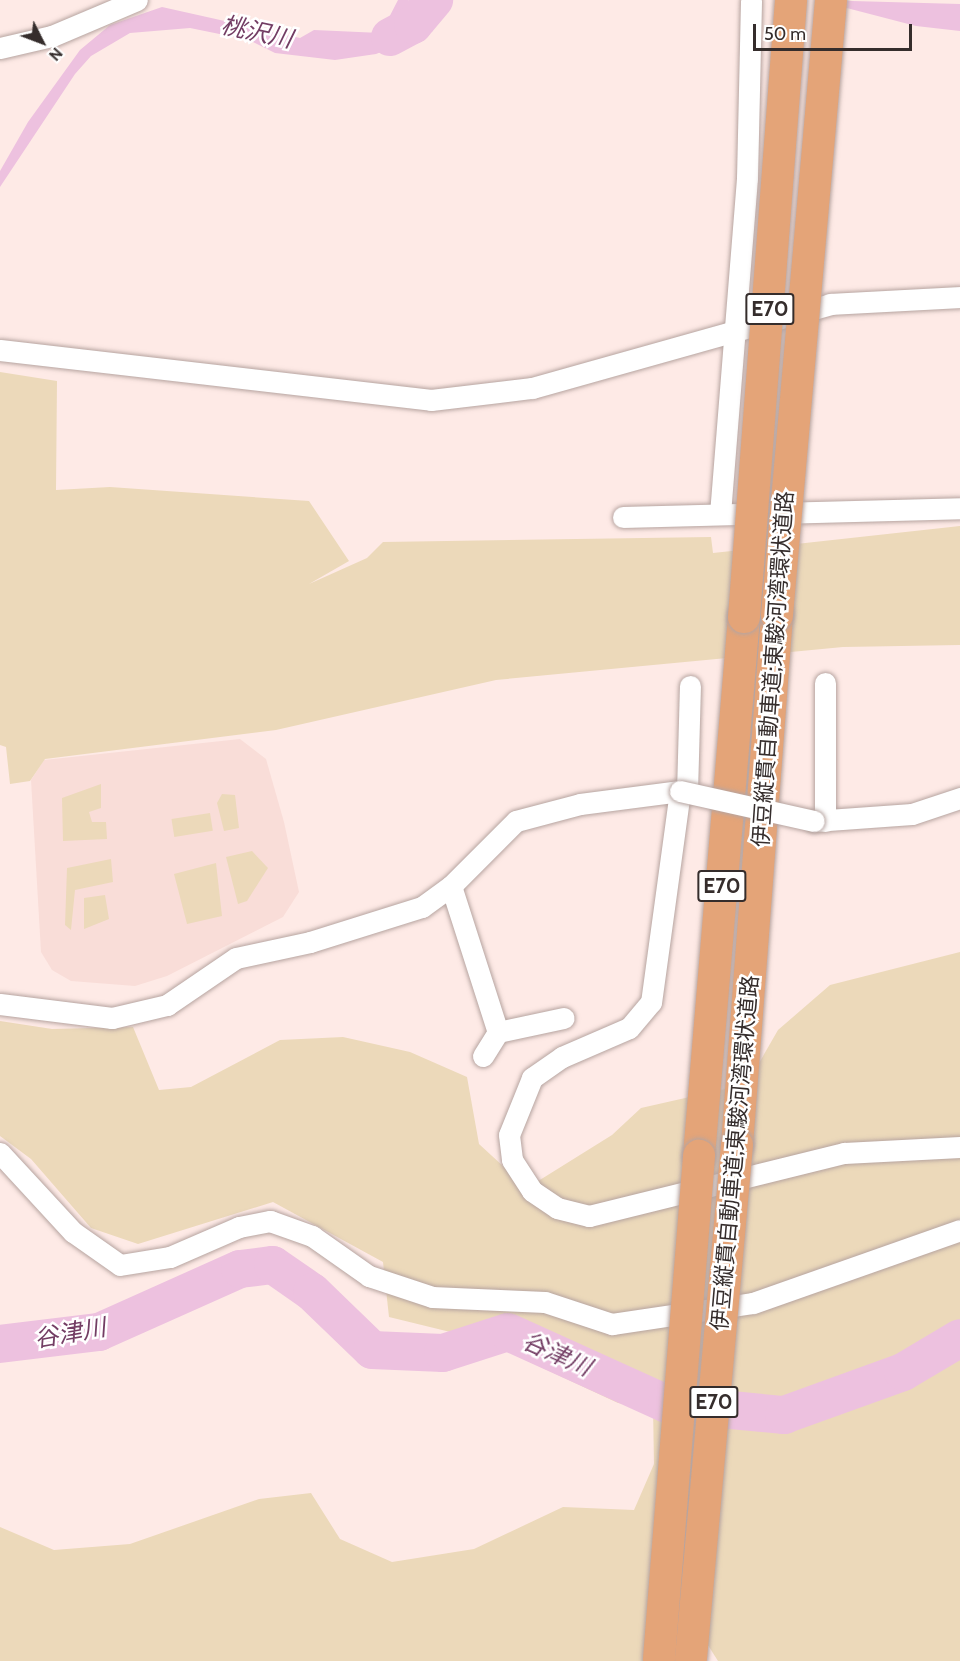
<!DOCTYPE html>
<html>
<head>
<meta charset="utf-8">
<style>
  body { margin:0 }
  #map { position:relative; width:960px; height:1661px; overflow:hidden; background:#feeae6; font-family:Cabin,"Noto Sans JP",sans-serif }
  div>[style] { position:absolute }
  .built>* { inset:0; background:#f9ddd8 }
  .green>* { inset:0; background:#ecd9ba; transform-origin:0 0 }
  .water>* { inset:0; background:#edc1df }
  .river>* { height:38px; margin:-19px; padding:0 19px; transform-origin:19px; border-radius:19px; background:#edc1df }
  .roads { filter:drop-shadow(0 0 2px #b6a4a0) drop-shadow(0 0 2px #b6a4a0) }
  .minor>* { height:21px; margin:-10.5px; padding:0 10.5px; transform-origin:10.5px; border-radius:10.5px; background:#fff }
  .highway>* { height:32px; margin:-16px; padding:0 16px; transform-origin:16px; border-radius:16px; background:#e4a478 }
  .bridges { filter:drop-shadow(0 0 2px #b6a4a0) drop-shadow(0 0 2px #b6a4a0) }
  .minor-bridge>* { height:21px; margin:-10.5px; padding:0 10.5px; transform-origin:10.5px; border-radius:10.5px; background:#fff }
  .highway-bridge>* { height:32px; margin:-16px; padding:0 16px; transform-origin:16px; border-radius:16px; background:#e4a478 }
  span { translate:-50% -50%; white-space:nowrap; text-align:center; line-height:1.15; -webkit-text-stroke:5px #fff; paint-order:stroke }
  .shield-label span { padding:2px 4px; background:#fff; border:2px solid; border-radius:4px; -webkit-text-stroke-width:0 }
  .shield-label { font-size:21px; color:#352d2c; font-weight:700 }
  .street-label { font-size:22px; color:#352d2c }
  .water-label { font-size:24px; color:#733d64; font-style:italic }
  .north { position:absolute; left:12px; top:12px; width:60px; height:60px; -webkit-text-stroke:4px #fff; paint-order:stroke; rotate:132deg; font-size:16px; font-weight:700; line-height:24px; text-align:center; color:#352d2c }
  .north::after { content:''; display:block; margin:auto; width:21px; height:27px; background:#352d2c; clip-path:polygon(50% 0,100% 100%,50% 72%,0 100%) }
  .scale { position:absolute; left:753px; top:24px; width:159px; height:27px; box-sizing:border-box; border:3px solid #352d2c; border-top:0; padding-left:8px; font-size:18px; line-height:21px; white-space:nowrap; color:#352d2c; -webkit-text-stroke:4px #fff; paint-order:stroke }
</style>
</head>
<body>
<div id="map">
  <div class="built">
    <i style="clip-path:polygon(240px 739px,266px 759px,284px 822px,299px 892px,283px 917px,167px 976px,135px 986px,71px 981px,52px 970px,41px 952px,31px 780px,44px 760px)"></i>
  </div>
  <div class="green">
    <i style="clip-path:polygon(0 372px,57px 381px,56px 490px,110px 487px,309px 501px,349px 561px,309px 584px,367px 558px,383px 542px,711px 537px,713px 553px,960px 526px,960px 645px,843px 647px,496px 680px,276px 730px,45px 759px,30px 781px,10px 784px,6px 747px,0 745px)"></i>
    <i style="clip-path:polygon(101px 784px,101px 808px,89px 812px,92px 822px,106px 822px,107px 839px,63px 841px,62px 798px)"></i>
    <i style="clip-path:polygon(222px 794px,235px 795px,239px 828px,224px 831px,217px 803px)"></i>
    <i style="left:210px;top:813px;width:18px;height:39px;rotate:81deg"></i>
    <i style="clip-path:polygon(252px 851px,268px 868px,247px 901px,238px 904px,226px 857px)"></i>
    <i style="clip-path:polygon(111px 859px,113px 882px,75px 890px,71px 930px,65px 925px,67px 868px)"></i>
    <i style="clip-path:polygon(216px 863px,222px 916px,187px 924px,174px 874px)"></i>
    <i style="clip-path:polygon(105px 895px,109px 919px,84px 929px,84px 898px)"></i>
    <i style="clip-path:polygon(960px 952px,960px 1661px,718px 1661px,706px 1642px,646px 1644px,644px 1661px,0 1661px,0 1527px,54px 1550px,130px 1544px,259px 1499px,311px 1493px,340px 1539px,392px 1562px,474px 1549px,563px 1507px,634px 1510px,654px 1464px,653px 1408px,618px 1403px,483px 1340px,389px 1317px,383px 1262px,273px 1202px,138px 1244px,91px 1228px,31px 1159px,0 1136px,0 1021px,52px 1029px,133px 1027px,159px 1090px,191px 1087px,280px 1040px,343px 1037px,410px 1052px,467px 1077px,479px 1144px,527px 1188px,612px 1135px,641px 1108px,747px 1084px,778px 1030px,830px 985px)"></i>
  </div>
  <div class="water">
    <i style="clip-path:polygon(398px 0,409px 0,403px 18px,419px 0,432px 0,433px 31px,376px 54px,335px 60px,275px 53px,249px 40px,190px 28px,130px 33px,91px 56px,75px 74px,0 187px,0 171px,28px 122px,80px 50px,110px 25px,162px 7px,300px 38px,314px 30px,381px 33px)"></i>
    <i style="clip-path:polygon(816px 0,960px 4px,960px 31px,916px 26px)"></i>
  </div>
  <div class="river">
    <i style="left:390px;top:37px;width:26px;rotate:-28deg"></i>
    <i style="left:413px;top:25px;width:33px;rotate:-50deg"></i>
    <i style="left:0;top:1344px;width:100px;rotate:-6.9deg"></i>
    <i style="left:99px;top:1332px;width:154px;rotate:-24.1deg"></i>
    <i style="left:240px;top:1269px;width:33px;rotate:-7deg"></i>
    <i style="left:273px;top:1265px;width:47px;rotate:34.7deg"></i>
    <i style="left:312px;top:1292px;width:83px;rotate:44deg"></i>
    <i style="left:372px;top:1350px;width:71px;rotate:2.4deg"></i>
    <i style="left:443px;top:1353px;width:68px;rotate:-17.9deg"></i>
    <i style="left:508px;top:1332px;width:175px;rotate:24.4deg"></i>
    <i style="left:667px;top:1404px;width:118px;rotate:5.4deg"></i>
    <i style="left:784px;top:1415px;width:127px;rotate:-19.9deg"></i>
    <i style="left:903px;top:1372px;width:66px;rotate:-30.8deg"></i>
  </div>
  <div class="roads">
    <div class="minor">
      <i style="left:0;top:48px;width:53px;rotate:-13deg"></i>
      <i style="left:52px;top:36px;width:92px;rotate:-23deg"></i>
      <i style="left:0;top:350px;width:434px;rotate:6.6deg"></i>
      <i style="left:431px;top:400px;width:102px;rotate:-6.8deg"></i>
      <i style="left:532px;top:388px;width:310px;rotate:-15.7deg"></i>
      <i style="left:830px;top:304px;width:130px;rotate:-3.1deg"></i>
      <i style="left:720px;top:514px;width:337px;rotate:-85.4deg"></i>
      <i style="left:747px;top:178px;width:177px;rotate:-88.7deg"></i>
      <i style="left:623px;top:517px;width:337px;rotate:-1.5deg"></i>
      <i style="left:687px;top:792px;width:106px;rotate:-88.4deg"></i>
      <i style="left:814px;top:821px;width:98px;rotate:-4.1deg"></i>
      <i style="left:912px;top:814px;width:51px;rotate:-18.4deg"></i>
      <i style="left:825px;top:821px;width:138px;rotate:-90deg"></i>
      <i style="left:451px;top:886px;width:153px;rotate:72.2deg"></i>
      <i style="left:498px;top:1032px;width:67px;rotate:-12deg"></i>
      <i style="left:0;top:1004px;width:113px;rotate:7.1deg"></i>
      <i style="left:112px;top:1018px;width:57px;rotate:-13.3deg"></i>
      <i style="left:167px;top:1005px;width:83px;rotate:-34.3deg"></i>
      <i style="left:236px;top:958px;width:76px;rotate:-12.2deg"></i>
      <i style="left:310px;top:942px;width:117px;rotate:-17.4deg"></i>
      <i style="left:422px;top:907px;width:36px;rotate:-36deg"></i>
      <i style="left:451px;top:886px;width:92px;rotate:-45deg"></i>
      <i style="left:516px;top:821px;width:66px;rotate:-14.9deg"></i>
      <i style="left:580px;top:804px;width:101px;rotate:-7.4deg"></i>
      <i style="left:680px;top:791px;width:213px;rotate:97.8deg"></i>
      <i style="left:651px;top:1002px;width:34px;rotate:130deg"></i>
      <i style="left:629px;top:1028px;width:73px;rotate:156.6deg"></i>
      <i style="left:562px;top:1057px;width:37px;rotate:145deg"></i>
      <i style="left:532px;top:1078px;width:61px;rotate:112deg"></i>
      <i style="left:509px;top:1135px;width:25px;rotate:83deg"></i>
      <i style="left:512px;top:1160px;width:37px;rotate:57deg"></i>
      <i style="left:532px;top:1191px;width:30px;rotate:34deg"></i>
      <i style="left:557px;top:1208px;width:33px;rotate:14deg"></i>
      <i style="left:589px;top:1216px;width:263px;rotate:-13.9deg"></i>
      <i style="left:844px;top:1153px;width:116px;rotate:-3deg"></i>
      <i style="left:483px;top:1056px;width:28px;rotate:-58deg"></i>
      <i style="left:0;top:1153px;width:108px;rotate:47.3deg"></i>
      <i style="left:73px;top:1232px;width:57px;rotate:35.1deg"></i>
      <i style="left:120px;top:1265px;width:51px;rotate:-9.1deg"></i>
      <i style="left:170px;top:1257px;width:75px;rotate:-23.5deg"></i>
      <i style="left:239px;top:1227px;width:32px;rotate:-11deg"></i>
      <i style="left:270px;top:1221px;width:45px;rotate:19.7deg"></i>
      <i style="left:312px;top:1236px;width:70px;rotate:35.1deg"></i>
      <i style="left:369px;top:1276px;width:66px;rotate:18.4deg"></i>
      <i style="left:432px;top:1297px;width:113px;rotate:2.5deg"></i>
      <i style="left:545px;top:1302px;width:71px;rotate:18.2deg"></i>
      <i style="left:612px;top:1324px;width:143px;rotate:-8.5deg"></i>
      <i style="left:753px;top:1303px;width:219px;rotate:-19.4deg"></i>
    </div>
    <div class="highway">
      <i style="left:737px;top:1145px;width:532px;rotate:-85.68deg"></i>
      <i style="left:699px;top:1156px;width:541px;rotate:-85.23deg"></i>
    </div>
  </div>
  <div class="bridges">
    <div class="minor-bridge">
      <i style="left:680px;top:791px;width:137px;rotate:12.6deg"></i>
    </div>
    <div class="highway-bridge">
      <i style="left:777px;top:615px;width:617px;rotate:-84.98deg"></i>
      <i style="left:744px;top:617px;width:619px;rotate:-85.64deg"></i>
      <i style="left:691px;top:1658px;width:515px;rotate:-84.88deg"></i>
      <i style="left:659px;top:1659px;width:505px;rotate:-85.45deg"></i>
    </div>
  </div>
  <div class="shield-label">
    <span style="left:770px;top:309px">E70</span>
    <span style="left:722px;top:886px">E70</span>
    <span style="left:714px;top:1402px">E70</span>
  </div>
  <div class="street-label">
    <span style="left:773px;top:669px;rotate:-86deg">伊豆縦貫自動車道;東駿河湾環状道路</span>
    <span style="left:735px;top:1153px;rotate:-85deg">伊豆縦貫自動車道;東駿河湾環状道路</span>
  </div>
  <div class="water-label">
    <span style="left:257px;top:32px;rotate:12deg">桃沢川</span>
    <span style="left:70px;top:1333px;rotate:-10deg">谷津川</span>
    <span style="left:557px;top:1354px;rotate:24deg">谷津川</span>
  </div>
  <div class="north">N</div>
  <div class="scale">50 m</div>
</div>
</body>
</html>
